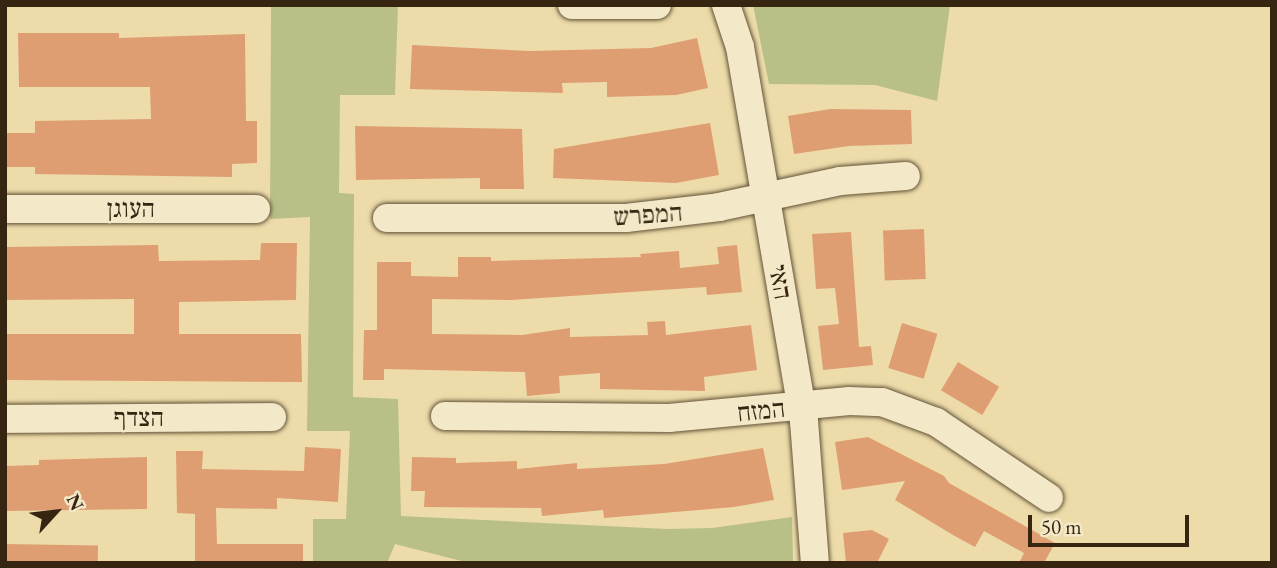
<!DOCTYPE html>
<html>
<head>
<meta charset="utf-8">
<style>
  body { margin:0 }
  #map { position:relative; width:1277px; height:568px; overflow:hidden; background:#eddcaa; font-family:"EB Garamond","Frank Ruhl Libre",serif }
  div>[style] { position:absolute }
  .green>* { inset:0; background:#b8c088 }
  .building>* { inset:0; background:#de9e72; transform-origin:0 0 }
  .roads { filter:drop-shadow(0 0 2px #645337) drop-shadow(0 0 2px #645337) }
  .minor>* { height:28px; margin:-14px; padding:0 14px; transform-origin:14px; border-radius:14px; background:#f3e8c8 }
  span { translate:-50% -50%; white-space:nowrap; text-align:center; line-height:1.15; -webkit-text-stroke:5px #f3e8c8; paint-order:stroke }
  .street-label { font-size:26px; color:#362511 }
  .frame { position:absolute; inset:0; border:7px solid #362511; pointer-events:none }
  .north { position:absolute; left:21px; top:477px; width:70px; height:70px; -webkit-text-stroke:5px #f3e8c8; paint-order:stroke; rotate:63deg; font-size:19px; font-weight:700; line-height:28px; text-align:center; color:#362511 }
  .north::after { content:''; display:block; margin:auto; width:24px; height:32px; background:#362511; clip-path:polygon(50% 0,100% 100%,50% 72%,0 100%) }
  .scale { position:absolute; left:1028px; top:515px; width:161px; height:32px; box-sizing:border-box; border:4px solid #362511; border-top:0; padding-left:9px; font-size:21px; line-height:24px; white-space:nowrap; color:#362511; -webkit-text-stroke:5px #f3e8c8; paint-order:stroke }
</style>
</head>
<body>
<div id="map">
  <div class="green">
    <i style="clip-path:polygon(271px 5px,398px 5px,395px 95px,340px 95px,339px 193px,354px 194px,353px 397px,398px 399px,401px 516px,667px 529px,712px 528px,792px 517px,793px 563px,469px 563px,395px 544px,387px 563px,313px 563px,313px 519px,346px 519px,350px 431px,307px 431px,310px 217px,270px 219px)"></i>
    <i style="clip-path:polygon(753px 5px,950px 5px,937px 101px,875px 85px,769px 84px)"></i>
  </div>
  <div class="building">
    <i style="clip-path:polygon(18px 33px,119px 33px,119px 38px,245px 34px,246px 121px,257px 121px,257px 163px,232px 164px,232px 177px,35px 174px,35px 167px,5px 167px,5px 133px,35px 133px,35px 121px,151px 119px,150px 87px,19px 87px)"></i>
    <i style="clip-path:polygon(697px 38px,708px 88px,676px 95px,607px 97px,607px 82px,562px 83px,563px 93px,410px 89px,412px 45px,530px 51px,651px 48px)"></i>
    <i style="clip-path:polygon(830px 109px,911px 110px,912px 144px,849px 146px,794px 154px,788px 116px)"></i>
    <i style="clip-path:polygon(710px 123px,719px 175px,676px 183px,553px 178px,554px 149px)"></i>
    <i style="clip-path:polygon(355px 126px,522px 129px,524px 189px,480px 189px,480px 178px,356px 180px)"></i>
    <i style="left:924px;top:229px;width:50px;height:41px;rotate:88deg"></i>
    <i style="clip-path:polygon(851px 232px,859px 347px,871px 346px,873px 365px,823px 370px,818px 326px,839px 324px,835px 288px,816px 289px,812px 234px)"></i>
    <i style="clip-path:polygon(261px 243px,297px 243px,296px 300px,179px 302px,179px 334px,301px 334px,302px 382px,6px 380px,5px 334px,134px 334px,134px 299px,5px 300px,5px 247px,158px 245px,159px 261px,260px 260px)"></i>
    <i style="clip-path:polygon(737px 245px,742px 292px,707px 295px,706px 287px,511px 300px,432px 299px,432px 334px,522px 335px,570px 328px,570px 337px,648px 335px,647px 322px,665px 321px,666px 335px,751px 325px,757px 370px,704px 377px,705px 391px,600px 389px,600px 373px,559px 376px,560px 393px,527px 396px,525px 372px,384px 369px,384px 380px,363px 380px,364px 330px,377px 330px,377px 262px,411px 262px,411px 276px,458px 277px,458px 257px,491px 257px,491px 261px,641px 257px,640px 254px,679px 251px,680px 268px,719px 264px,717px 247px)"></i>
    <i style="left:902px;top:323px;width:37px;height:47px;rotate:17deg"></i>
    <i style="left:958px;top:362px;width:48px;height:33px;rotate:31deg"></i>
    <i style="clip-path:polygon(868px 437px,944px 476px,949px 483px,1055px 543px,1044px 563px,1019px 563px,1024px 553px,984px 531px,975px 547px,953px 535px,895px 500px,905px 481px,842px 490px,835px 442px)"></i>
    <i style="clip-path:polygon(305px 447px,341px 449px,338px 502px,277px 498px,277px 509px,216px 508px,217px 544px,303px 544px,303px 563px,195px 563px,195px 514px,177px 513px,176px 451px,203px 451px,202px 469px,304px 471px)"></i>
    <i style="clip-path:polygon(763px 448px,774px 500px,734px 507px,604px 518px,603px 510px,542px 516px,541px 508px,424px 507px,425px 491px,411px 491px,412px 457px,456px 458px,456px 463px,517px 461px,517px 469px,577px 463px,577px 469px,664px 464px)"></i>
    <i style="clip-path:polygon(147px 457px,147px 509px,5px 511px,5px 466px,39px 465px,39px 460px)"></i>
    <i style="clip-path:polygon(872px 530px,889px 539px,877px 563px,846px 563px,843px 533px)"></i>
    <i style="left:5px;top:544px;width:93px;height:19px;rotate:1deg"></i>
  </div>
  <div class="roads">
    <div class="minor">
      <i style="left:572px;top:5px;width:85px"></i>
      <i style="left:726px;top:5px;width:44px;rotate:71.6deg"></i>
      <i style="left:740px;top:47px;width:379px;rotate:80.3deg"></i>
      <i style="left:804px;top:421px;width:142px;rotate:85.6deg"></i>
      <i style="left:5px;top:209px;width:251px"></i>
      <i style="left:387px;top:218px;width:239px"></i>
      <i style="left:626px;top:218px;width:94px;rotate:-6.7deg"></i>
      <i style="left:719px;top:207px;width:124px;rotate:-12.1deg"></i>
      <i style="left:840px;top:181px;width:66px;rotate:-4.3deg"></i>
      <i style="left:445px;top:416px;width:224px;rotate:0.5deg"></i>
      <i style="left:669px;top:418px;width:181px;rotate:-5.4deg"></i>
      <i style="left:849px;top:401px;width:33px;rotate:2deg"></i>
      <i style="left:882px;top:402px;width:58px;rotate:20.3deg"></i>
      <i style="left:936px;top:422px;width:136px;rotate:33.9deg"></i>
      <i style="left:5px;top:419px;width:267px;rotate:-0.4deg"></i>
    </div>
  </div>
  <div class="street-label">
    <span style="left:131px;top:209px">העוגן</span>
    <span style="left:648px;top:215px;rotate:-4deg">המפרש</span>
    <span style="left:780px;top:282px;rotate:80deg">האי</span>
    <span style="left:761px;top:411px;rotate:-6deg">המזח</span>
    <span style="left:139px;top:418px">הצדף</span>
  </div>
  <div class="frame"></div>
  <div class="north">N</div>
  <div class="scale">50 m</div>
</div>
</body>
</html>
